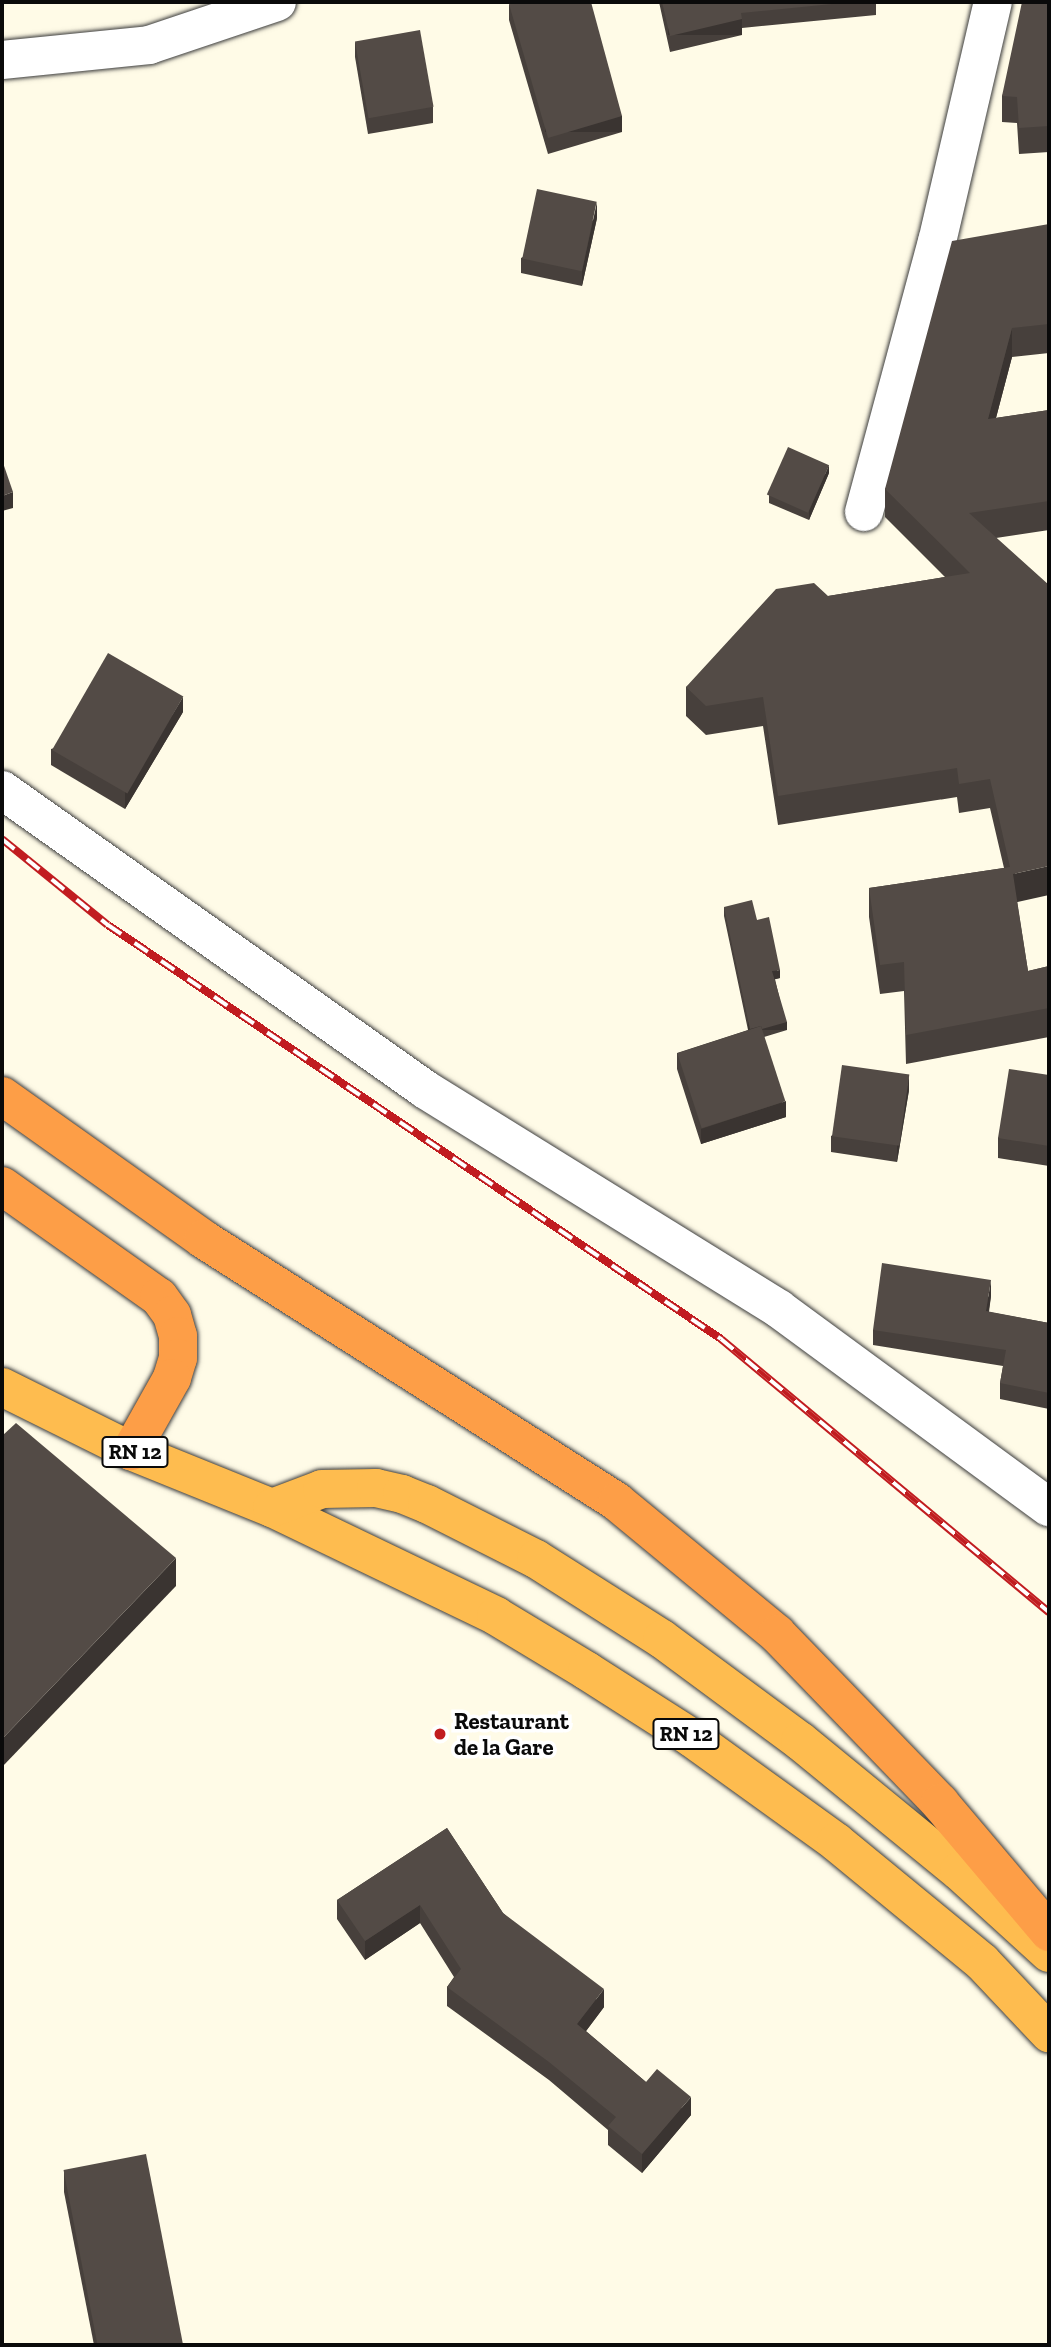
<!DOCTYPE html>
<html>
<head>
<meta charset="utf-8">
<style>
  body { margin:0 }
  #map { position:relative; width:1051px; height:2347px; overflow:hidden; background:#fffbe7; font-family:"Zilla Slab",serif }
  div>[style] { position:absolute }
  .roads { filter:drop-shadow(0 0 2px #3d3d3d) drop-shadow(0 0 2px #3d3d3d) }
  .minor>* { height:38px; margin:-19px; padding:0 19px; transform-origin:19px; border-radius:19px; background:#fff }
  .trunk>* { height:38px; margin:-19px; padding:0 19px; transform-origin:19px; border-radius:19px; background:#febc4f }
  .motorway>* { height:38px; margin:-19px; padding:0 19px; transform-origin:19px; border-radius:19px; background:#fd9e47 }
  .rail>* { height:8px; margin-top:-4px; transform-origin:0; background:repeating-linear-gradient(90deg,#fff 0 16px,#c11c20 0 32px); box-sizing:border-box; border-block:2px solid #c11c20 }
  .wall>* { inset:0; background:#47403c }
  .shaded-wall>* { inset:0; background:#3a3431; transform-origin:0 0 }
  .building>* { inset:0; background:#534b46; transform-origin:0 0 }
  .dots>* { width:19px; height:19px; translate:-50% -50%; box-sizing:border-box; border:4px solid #fff; border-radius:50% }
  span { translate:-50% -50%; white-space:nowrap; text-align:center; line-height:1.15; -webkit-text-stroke:7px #fff; paint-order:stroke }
  .shield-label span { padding:2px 5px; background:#fff; border:2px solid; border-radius:5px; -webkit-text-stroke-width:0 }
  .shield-label { font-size:21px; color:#0a0a0a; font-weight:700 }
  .poi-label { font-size:23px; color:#0a0a0a; font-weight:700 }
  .left { translate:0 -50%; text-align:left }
  .frame { position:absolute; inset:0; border:4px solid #0a0a0a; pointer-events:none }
</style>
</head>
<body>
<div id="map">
  <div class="roads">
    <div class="minor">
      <i style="left:2px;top:60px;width:148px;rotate:-5.8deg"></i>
      <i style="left:149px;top:45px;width:135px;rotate:-18.6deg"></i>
      <i style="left:864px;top:512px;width:280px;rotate:-74.9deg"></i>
      <i style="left:937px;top:242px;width:246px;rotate:-76.9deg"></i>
      <i style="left:2px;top:790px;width:519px;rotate:35.28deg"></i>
      <i style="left:426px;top:1090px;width:415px;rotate:31.8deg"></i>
      <i style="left:779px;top:1309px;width:335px;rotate:36.3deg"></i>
    </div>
    <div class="trunk">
      <i style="left:2px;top:1387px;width:144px;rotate:26.4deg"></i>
      <i style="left:131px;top:1451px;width:152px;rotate:22deg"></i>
      <i style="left:272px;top:1508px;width:249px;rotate:25.7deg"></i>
      <i style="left:496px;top:1616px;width:106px;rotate:31.1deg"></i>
      <i style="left:587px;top:1671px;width:125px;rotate:32.5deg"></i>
      <i style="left:692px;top:1738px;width:178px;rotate:35.8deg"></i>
      <i style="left:836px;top:1842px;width:189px;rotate:39.4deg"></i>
      <i style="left:982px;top:1962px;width:98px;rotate:46.7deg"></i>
      <i style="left:272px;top:1508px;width:53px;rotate:-20.8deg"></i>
      <i style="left:322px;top:1489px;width:54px;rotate:-1.1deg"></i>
      <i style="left:376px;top:1488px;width:27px;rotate:13deg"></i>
      <i style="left:402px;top:1494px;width:27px;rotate:22deg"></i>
      <i style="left:427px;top:1504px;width:122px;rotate:26.8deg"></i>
      <i style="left:536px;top:1559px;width:149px;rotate:32.4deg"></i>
      <i style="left:662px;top:1639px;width:172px;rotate:36.5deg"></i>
      <i style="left:800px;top:1741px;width:205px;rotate:39.3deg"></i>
      <i style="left:959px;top:1871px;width:122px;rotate:42.3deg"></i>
    </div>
    <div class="motorway">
      <i style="left:2px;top:1096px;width:247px;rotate:35.4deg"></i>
      <i style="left:203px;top:1239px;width:490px;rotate:32.4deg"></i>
      <i style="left:617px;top:1502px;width:207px;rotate:39.5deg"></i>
      <i style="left:777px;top:1634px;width:235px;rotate:46deg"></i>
      <i style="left:940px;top:1803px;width:169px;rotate:49.8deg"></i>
      <i style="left:2px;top:1186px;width:192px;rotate:35.3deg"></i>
      <i style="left:159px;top:1297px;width:22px;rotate:54deg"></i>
      <i style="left:172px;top:1315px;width:22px;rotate:74deg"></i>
      <i style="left:178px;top:1336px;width:22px;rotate:90deg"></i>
      <i style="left:178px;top:1358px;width:21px;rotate:107deg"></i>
      <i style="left:172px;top:1378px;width:84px;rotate:119.3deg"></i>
    </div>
  </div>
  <div class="rail">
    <i style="left:2px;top:839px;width:136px;rotate:39.1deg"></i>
    <i style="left:108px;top:925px;width:740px;rotate:34.03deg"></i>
    <i style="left:721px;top:1339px;width:427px;rotate:39.8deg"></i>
  </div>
  <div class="wall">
    <i style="clip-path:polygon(659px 2px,876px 2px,876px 15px,742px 28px,742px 35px,670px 52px)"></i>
    <i style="clip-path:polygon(1049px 2px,1049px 152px,1019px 154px,1017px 123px,1002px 122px,1002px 96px)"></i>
    <i style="clip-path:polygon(509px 4px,622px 132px,548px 154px,509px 20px)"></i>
    <i style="clip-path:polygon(355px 42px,433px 107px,433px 123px,368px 134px,355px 57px)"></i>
    <i style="clip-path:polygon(597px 218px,582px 286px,521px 273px,521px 258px)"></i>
    <i style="clip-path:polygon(1049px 224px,1049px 353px,1012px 357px,996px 418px,1049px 410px,1049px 530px,996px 538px,1017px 902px,1028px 971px,1049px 966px,1049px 1037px,906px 1064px,904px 991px,880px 994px,869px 917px,869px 888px,1004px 868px,990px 808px,959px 813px,957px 797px,778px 825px,763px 726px,706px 735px,686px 716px,686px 687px,828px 596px,945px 577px,885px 517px,885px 489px)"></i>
    <i style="clip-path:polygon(829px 473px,809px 520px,769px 503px,769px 495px)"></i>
    <i style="clip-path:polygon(183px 712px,125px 809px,51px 765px,51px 749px)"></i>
    <i style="clip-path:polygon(724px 907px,757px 920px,780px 978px,775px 979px,787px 1030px,764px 1037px,786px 1117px,701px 1144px,677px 1069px,677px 1053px,748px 1030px,724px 916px)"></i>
    <i style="clip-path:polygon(1049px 1075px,1049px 1166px,998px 1158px,998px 1138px)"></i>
    <i style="clip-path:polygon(909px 1090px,897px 1162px,831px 1152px,831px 1136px)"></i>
    <i style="clip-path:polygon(991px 1296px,989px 1312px,1049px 1323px,1049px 1409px,1000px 1399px,1000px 1383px,1003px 1366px,873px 1345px,873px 1330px)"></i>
    <i style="clip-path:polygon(447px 1828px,503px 1913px,604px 2007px,586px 2031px,646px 2082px,691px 2115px,642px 2173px,608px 2145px,608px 2130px,549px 2080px,447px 2006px,447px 1987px,454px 1977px,420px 1923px,365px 1960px,337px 1919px,337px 1900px)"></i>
    <i style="clip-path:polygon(64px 2170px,183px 2345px,94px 2345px,64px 2192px)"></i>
  </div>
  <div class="shaded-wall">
    <i style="left:742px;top:19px;width:16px;height:74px;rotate:90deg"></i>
    <i style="left:622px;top:116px;width:16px;height:77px;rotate:90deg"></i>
    <i style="clip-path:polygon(597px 202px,597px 218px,582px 286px,582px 271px)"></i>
    <i style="clip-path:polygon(1012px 328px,1012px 357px,988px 448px,988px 419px)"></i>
    <i style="clip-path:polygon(829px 465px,829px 473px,809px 520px,809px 511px)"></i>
    <i style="clip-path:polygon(13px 492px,13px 508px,2px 511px,2px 496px)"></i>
    <i style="clip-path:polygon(183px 697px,183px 712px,125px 809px,125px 793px)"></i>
    <i style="clip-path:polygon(1049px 866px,1049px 895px,1013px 903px,1013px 874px)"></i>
    <i style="clip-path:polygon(780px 970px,780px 978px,772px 980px,772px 971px)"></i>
    <i style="left:787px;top:1022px;width:8px;height:39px;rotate:90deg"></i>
    <i style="clip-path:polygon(909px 1074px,909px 1090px,897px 1162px,897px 1146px)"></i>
    <i style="clip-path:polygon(786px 1101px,786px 1117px,701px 1144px,701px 1129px)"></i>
    <i style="clip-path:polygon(991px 1280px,991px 1296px,986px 1327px,986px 1311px)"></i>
    <i style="clip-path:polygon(176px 1558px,176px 1586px,2px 1767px,2px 1739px)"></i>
    <i style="clip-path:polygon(420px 1905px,420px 1923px,365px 1960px,365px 1941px)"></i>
    <i style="clip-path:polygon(604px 1989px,604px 2007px,577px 2043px,577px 2024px)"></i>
    <i style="clip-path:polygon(691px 2097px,691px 2115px,642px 2173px,642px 2154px)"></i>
  </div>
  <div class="building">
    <i style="clip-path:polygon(519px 2px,591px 2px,622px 116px,548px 138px,509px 4px)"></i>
    <i style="clip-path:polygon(662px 2px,852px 2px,741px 13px,742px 19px,670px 36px)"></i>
    <i style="clip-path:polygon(1022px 2px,1049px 2px,1049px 126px,1019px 128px,1017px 97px,1002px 96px)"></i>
    <i style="left:420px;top:30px;width:78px;height:66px;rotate:80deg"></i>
    <i style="left:537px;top:189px;width:61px;height:71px;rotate:12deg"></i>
    <i style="clip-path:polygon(1049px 224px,1049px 324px,1012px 328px,988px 419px,1049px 410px,1049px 501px,969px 513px,1049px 585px,1049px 866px,1013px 874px,1028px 971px,1049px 966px,1049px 1008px,906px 1035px,904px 962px,880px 965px,869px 888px,1010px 867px,990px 779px,959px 784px,957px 768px,778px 796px,763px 697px,706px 706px,686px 687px,776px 589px,814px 583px,828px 596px,970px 573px,885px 489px,952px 241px)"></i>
    <i style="left:788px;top:447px;width:45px;height:52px;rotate:24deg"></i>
    <i style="clip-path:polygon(2px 460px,13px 492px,2px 496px)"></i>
    <i style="left:108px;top:653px;width:87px;height:112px;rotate:30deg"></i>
    <i style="clip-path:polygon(752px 900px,757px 920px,769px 917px,780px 970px,772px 971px,787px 1022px,762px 1029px,761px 1026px,750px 1029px,724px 907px)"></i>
    <i style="left:761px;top:1026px;width:79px;height:88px;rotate:72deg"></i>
    <i style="left:842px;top:1065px;width:68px;height:72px;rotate:8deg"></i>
    <i style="clip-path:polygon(1009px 1069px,1049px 1075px,1049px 1146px,998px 1138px)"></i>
    <i style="clip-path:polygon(882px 1263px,991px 1280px,986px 1311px,1049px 1323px,1049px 1393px,1000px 1383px,1006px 1350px,873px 1330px)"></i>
    <i style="clip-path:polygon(16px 1423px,176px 1558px,2px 1739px,2px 1436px)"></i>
    <i style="clip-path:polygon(447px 1828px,503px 1913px,604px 1989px,577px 2024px,646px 2082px,657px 2069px,691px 2097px,642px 2154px,608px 2126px,616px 2117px,549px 2062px,447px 1987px,461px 1969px,420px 1905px,365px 1941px,337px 1900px)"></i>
    <i style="left:146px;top:2154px;width:195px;height:84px;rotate:79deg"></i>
  </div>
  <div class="dots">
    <i style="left:440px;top:1734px;background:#c11c20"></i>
  </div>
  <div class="shield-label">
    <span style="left:135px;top:1452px">RN 12</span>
    <span style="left:686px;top:1734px">RN 12</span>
  </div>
  <div class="poi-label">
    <span class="left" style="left:454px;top:1734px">Restaurant<br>de la Gare</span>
  </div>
  <div class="frame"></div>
</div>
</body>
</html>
